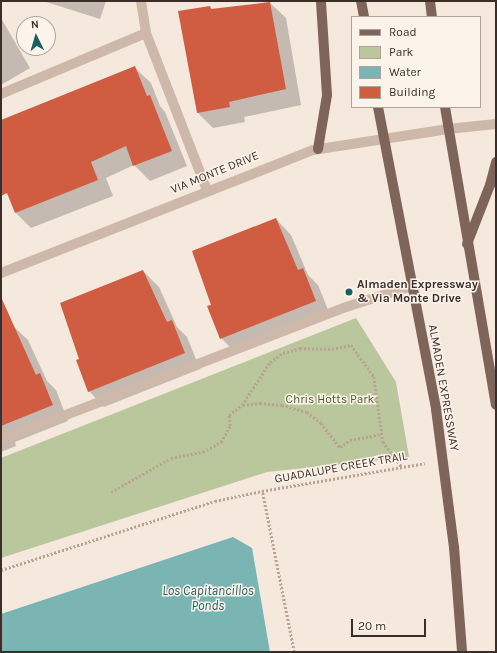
<!DOCTYPE html>
<html>
<head>
<meta charset="utf-8">
<style>
  body { margin:0 }
  #map { position:relative; width:497px; height:653px; overflow:hidden; background:#f5e9de; font-family:Karla,sans-serif }
  div>[style] { position:absolute }
  .green>* { inset:0; background:#bac69c }
  .water>* { inset:0; background:#7ab5b4 }
  .shadow>* { inset:0; background:#0003 }
  .building>* { inset:0; background:#d05d41 }
  .path>* { height:2.5px; margin-top:-1.25px; transform-origin:0; background:repeating-linear-gradient(90deg,#baa293 0 2px,transparent 0 4px) }
  .lane>* { height:10px; margin:-5px; padding:0 5px; transform-origin:5px; border-radius:5px; background:#ceb8a9 }
  .street>* { height:10px; margin:-5px; padding:0 5px; transform-origin:5px; border-radius:5px; background:#ceb8a9 }
  .primary>* { height:10px; margin:-5px; padding:0 5px; transform-origin:5px; border-radius:5px; background:#7e6459 }
  .dots>* { width:11px; height:11px; translate:-50% -50%; box-sizing:border-box; border:2px solid #fcf3eb; border-radius:50% }
  span { translate:-50% -50%; white-space:nowrap; text-align:center; line-height:1.15; -webkit-text-stroke:3px #fcf3eb; paint-order:stroke }
  .street-label { font-size:12px; color:#3b2e29 }
  .poi-label { font-size:12px; color:#3b2e29; font-weight:700 }
  .left { translate:0 -50%; text-align:left }
  .park-label { font-size:12px; color:#4c5b2b }
  .water-label { font-size:13px; color:#1b5f60; font-style:italic }
  .frame { position:absolute; inset:0; border:2px solid #3b2e29; pointer-events:none }
  .legend { position:absolute; left:351px; top:16px; width:130px; height:92px; box-sizing:border-box; background:#fcf3eb; border:1px solid #afa49d; margin:0; padding:5px 7px; list-style:none; font-size:12px; color:#3b2e29 }
  .legend li { display:flex; align-items:center; gap:8px; height:20px }
  .legend b { width:20px; border:1px solid #afa49d }
  .north { position:absolute; left:16px; top:16px; width:40px; height:40px; box-sizing:border-box; background:#fcf3eb; border:1px solid #afa49d; border-radius:50%; rotate:355deg; font-size:11px; font-weight:700; line-height:16px; text-align:center; color:#3b2e29 }
  .north::after { content:''; display:block; margin:auto; width:14px; height:18px; background:#1b5f60; clip-path:polygon(50% 0,100% 100%,50% 72%,0 100%) }
  .scale { position:absolute; left:351px; top:619px; width:75px; height:18px; box-sizing:border-box; border:2px solid #3b2e29; border-top:0; padding-left:5px; font-size:12px; line-height:14px; white-space:nowrap; color:#3b2e29; -webkit-text-stroke:3px #fcf3eb; paint-order:stroke }
</style>
</head>
<body>
<div id="map">
  <div class="green">
    <i style="clip-path:polygon(356px 318px,396px 382px,409px 457px,267px 472px,1px 558px,1px 458px)"></i>
  </div>
  <div class="water">
    <i style="clip-path:polygon(233px 537px,252px 548px,270px 652px,1px 652px,1px 614px)"></i>
  </div>
  <div class="shadow">
    <i style="clip-path:polygon(43px 1px,106px 1px,100px 19px)"></i>
    <i style="clip-path:polygon(270px 3px,286px 18px,301px 105px,244px 117px,245px 122px,213px 128px,198px 113px,210px 7px,213px 10px)"></i>
    <i style="clip-path:polygon(1px 18px,30px 68px,1px 85px)"></i>
    <i style="clip-path:polygon(135px 68px,151px 83px,160px 106px,165px 112px,187px 166px,150px 181px,134px 165px,106px 178px,113px 196px,31px 228px,16px 213px,1px 180px,1px 121px)"></i>
    <i style="clip-path:polygon(276px 219px,291px 235px,308px 275px,318px 285px,331px 317px,237px 354px,221px 338px,212px 305px)"></i>
    <i style="clip-path:polygon(143px 271px,159px 287px,177px 327px,187px 337px,200px 369px,104px 407px,89px 391px)"></i>
    <i style="clip-path:polygon(12px 325px,28px 340px,47px 381px,56px 390px,68px 421px,15px 442px,16px 446px,1px 452px,1px 329px)"></i>
  </div>
  <div class="building">
    <i style="clip-path:polygon(270px 2px,286px 89px,229px 102px,230px 107px,197px 113px,178px 11px,210px 6px,211px 9px)"></i>
    <i style="clip-path:polygon(135px 66px,147px 96px,150px 95px,172px 151px,133px 166px,126px 146px,91px 162px,98px 180px,15px 213px,7px 193px,1px 196px,1px 120px)"></i>
    <i style="clip-path:polygon(276px 218px,298px 270px,303px 268px,316px 301px,220px 339px,207px 306px,211px 305px,192px 251px)"></i>
    <i style="clip-path:polygon(143px 270px,167px 322px,172px 320px,185px 353px,88px 392px,76px 360px,79px 359px,60px 303px)"></i>
    <i style="clip-path:polygon(1px 297px,36px 375px,40px 373px,53px 405px,1px 426px)"></i>
  </div>
  <div class="path">
    <i style="left:243px;top:405px;width:17px;rotate:-7deg"></i>
    <i style="left:260px;top:403px;width:22px;rotate:5deg"></i>
    <i style="left:282px;top:405px;width:26px;rotate:16deg"></i>
    <i style="left:307px;top:412px;width:18px;rotate:38deg"></i>
    <i style="left:321px;top:423px;width:31px;rotate:52deg"></i>
    <i style="left:340px;top:447px;width:12px;rotate:-35deg"></i>
    <i style="left:350px;top:440px;width:33px;rotate:-11deg"></i>
    <i style="left:111px;top:492px;width:69px;rotate:-29.5deg"></i>
    <i style="left:171px;top:458px;width:33px;rotate:-11deg"></i>
    <i style="left:203px;top:452px;width:21px;rotate:-29deg"></i>
    <i style="left:221px;top:442px;width:18px;rotate:-61deg"></i>
    <i style="left:230px;top:426px;width:11px;rotate:-95deg"></i>
    <i style="left:229px;top:415px;width:16px;rotate:-38deg"></i>
    <i style="left:242px;top:405px;width:51px;rotate:-56.9deg"></i>
    <i style="left:270px;top:362px;width:16px;rotate:-35deg"></i>
    <i style="left:283px;top:353px;width:18px;rotate:-16deg"></i>
    <i style="left:300px;top:348px;width:32px;rotate:2deg"></i>
    <i style="left:332px;top:349px;width:19px;rotate:-12deg"></i>
    <i style="left:351px;top:345px;width:39px;rotate:54deg"></i>
    <i style="left:374px;top:377px;width:66px;rotate:82.1deg"></i>
    <i style="left:383px;top:442px;width:31px;rotate:53deg"></i>
    <i style="left:1px;top:570px;width:225px;rotate:-17.9deg"></i>
    <i style="left:215px;top:501px;width:48px;rotate:-12deg"></i>
    <i style="left:294px;top:652px;width:164px;rotate:-101.2deg"></i>
    <i style="left:262px;top:491px;width:165px;rotate:-9.7deg"></i>
  </div>
  <div class="lane">
    <i style="left:141px;top:1px;width:32px;rotate:81deg"></i>
    <i style="left:146px;top:33px;width:168px;rotate:68.8deg"></i>
    <i style="left:1px;top:94px;width:157px;rotate:-22.8deg"></i>
    <i style="left:448px;top:129px;width:48px;rotate:-5.9deg"></i>
    <i style="left:1px;top:440px;width:370px;rotate:-21.1deg"></i>
    <i style="left:346px;top:307px;width:69px;rotate:-17.7deg"></i>
  </div>
  <div class="street">
    <i style="left:1px;top:273px;width:335px;rotate:-21.5deg"></i>
    <i style="left:313px;top:150px;width:137px;rotate:-8.8deg"></i>
  </div>
  <div class="primary">
    <i style="left:361px;top:1px;width:16px;rotate:79deg"></i>
    <i style="left:430px;top:1px;width:16px;rotate:83deg"></i>
    <i style="left:378px;top:107px;width:308px;rotate:79.1deg"></i>
    <i style="left:436px;top:409px;width:139px;rotate:82.6deg"></i>
    <i style="left:454px;top:547px;width:105px;rotate:85.6deg"></i>
    <i style="left:445px;top:107px;width:302px;rotate:80.3deg"></i>
    <i style="left:318px;top:149px;width:55px;rotate:-80.5deg"></i>
    <i style="left:327px;top:95px;width:94px;rotate:-93.7deg"></i>
    <i style="left:467px;top:244px;width:63px;rotate:-68.7deg"></i>
    <i style="left:490px;top:185px;width:24px;rotate:-75deg"></i>
  </div>
  <div class="dots">
    <i style="left:349px;top:292px;background:#1b5f60"></i>
  </div>
  <div class="street-label">
    <span style="left:215px;top:173px;rotate:-22deg">VIA MONTE DRIVE</span>
    <span style="left:443px;top:388px;rotate:80deg">ALMADEN EXPRESSWAY</span>
    <span style="left:341px;top:468px;rotate:-10deg">GUADALUPE CREEK TRAIL</span>
  </div>
  <div class="poi-label">
    <span class="left" style="left:357px;top:292px">Almaden Expressway<br>&amp; Via Monte Drive</span>
  </div>
  <div class="park-label">
    <span style="left:330px;top:400px">Chris Hotts Park</span>
  </div>
  <div class="water-label">
    <span style="left:208px;top:599px">Los Capitancillos<br>Ponds</span>
  </div>
  <div class="frame"></div>
  <ul class="legend">
  <li><b style="height:5px;background:#7e6459"></b>Road</li>
  <li><b style="height:11px;background:#bac69c"></b>Park</li>
  <li><b style="height:11px;background:#7ab5b4"></b>Water</li>
  <li><b style="height:11px;background:#d05d41"></b>Building</li>
  </ul>
  <div class="north">N</div>
  <div class="scale">20 m</div>
</div>
</body>
</html>
